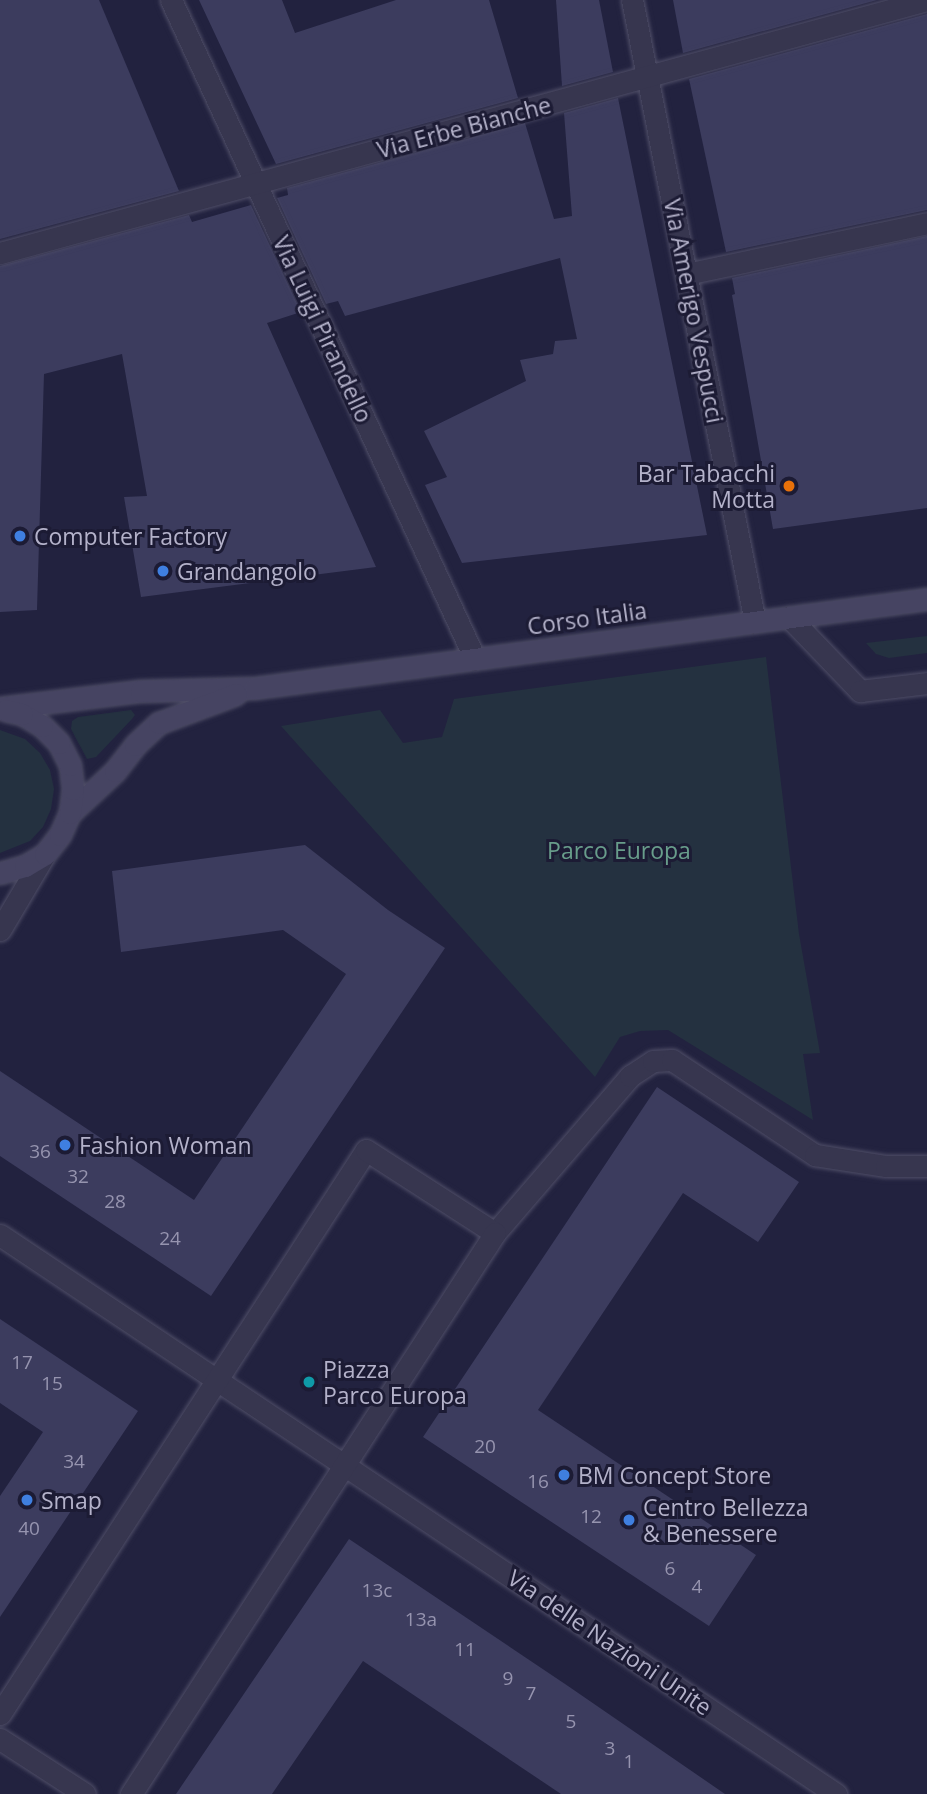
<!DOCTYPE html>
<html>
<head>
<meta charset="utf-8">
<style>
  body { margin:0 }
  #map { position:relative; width:927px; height:1794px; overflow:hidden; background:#22223f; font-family:"Open Sans",sans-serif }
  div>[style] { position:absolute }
  .green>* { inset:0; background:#243140 }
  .building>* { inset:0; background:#3c3c5e }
  .roads { filter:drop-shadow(0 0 2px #4f4e67) drop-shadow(0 0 2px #4f4e67) }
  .lane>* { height:21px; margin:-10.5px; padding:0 10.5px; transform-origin:10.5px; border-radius:10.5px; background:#37364f }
  .street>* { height:21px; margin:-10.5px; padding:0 10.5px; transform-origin:10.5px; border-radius:10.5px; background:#37364f }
  .secondary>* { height:21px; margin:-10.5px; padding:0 10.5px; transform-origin:10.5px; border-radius:10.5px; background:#464462 }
  .dots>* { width:19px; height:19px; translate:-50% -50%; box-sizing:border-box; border:4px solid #1c1b34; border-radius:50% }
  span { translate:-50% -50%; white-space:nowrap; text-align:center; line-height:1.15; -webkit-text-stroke:6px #1c1b34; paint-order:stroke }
  .number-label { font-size:19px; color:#9694af }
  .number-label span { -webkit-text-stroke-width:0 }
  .street-label { font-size:23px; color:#b4b2ca }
  .poi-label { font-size:23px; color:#b4b2ca }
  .right { translate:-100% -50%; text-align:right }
  .left { translate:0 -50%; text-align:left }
  .park-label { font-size:23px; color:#689d8b }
</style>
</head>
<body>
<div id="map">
  <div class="green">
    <i style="clip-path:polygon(927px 636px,927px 653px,889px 658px,876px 654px,866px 643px)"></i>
    <i style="clip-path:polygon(766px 657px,799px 934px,820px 1053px,803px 1054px,813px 1120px,668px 1030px,640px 1031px,620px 1037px,595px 1077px,281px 726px,380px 710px,403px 743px,442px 737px,454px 699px)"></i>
    <i style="clip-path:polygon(131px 710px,135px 715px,132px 719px,96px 757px,87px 759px,71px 729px,72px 721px,78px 717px)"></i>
    <i style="clip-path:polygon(0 730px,25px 739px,40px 753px,50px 770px,54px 789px,51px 809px,43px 827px,30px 841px,0 853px)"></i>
  </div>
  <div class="building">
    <i style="clip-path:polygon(0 0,99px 0,179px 191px,0 239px)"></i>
    <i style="clip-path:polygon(199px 0,282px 0,295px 33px,396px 0,489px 0,518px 98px,276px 164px)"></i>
    <i style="clip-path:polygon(556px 0,599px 0,613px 72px,562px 86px)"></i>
    <i style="clip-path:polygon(673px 0,877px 0,683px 53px)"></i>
    <i style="clip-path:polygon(927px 14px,927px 210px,726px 252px,689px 79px)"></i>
    <i style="clip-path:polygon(618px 98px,707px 535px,462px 563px,425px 485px,447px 477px,424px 431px,526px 381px,520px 360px,553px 354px,555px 341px,577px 339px,560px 258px,345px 316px,338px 301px,326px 304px,277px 198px,288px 195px,287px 188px,525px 123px,554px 219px,572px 216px,564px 113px)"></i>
    <i style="clip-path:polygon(251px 205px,301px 312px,267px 323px,376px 567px,141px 597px,124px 497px,147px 496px,122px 354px,44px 374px,37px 610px,0 612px,0 266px,189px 215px,192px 222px)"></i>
    <i style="clip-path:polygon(927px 236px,927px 508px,773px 529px,732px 295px,735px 294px,732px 278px)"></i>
    <i style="clip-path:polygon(305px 845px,388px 910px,445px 948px,211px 1296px,0 1156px,0 1071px,194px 1200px,346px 974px,283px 930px,121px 952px,112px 871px)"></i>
    <i style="clip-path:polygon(657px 1087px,799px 1182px,758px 1242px,683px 1193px,538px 1410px,756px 1555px,709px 1626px,423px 1437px)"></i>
    <i style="clip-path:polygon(0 1319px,138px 1411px,0 1617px,0 1496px,43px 1432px,0 1403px)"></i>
    <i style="clip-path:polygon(349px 1539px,568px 1686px,725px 1794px,561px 1794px,363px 1661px,272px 1794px,176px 1794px)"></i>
  </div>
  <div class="roads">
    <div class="lane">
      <i style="left:789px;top:617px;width:103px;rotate:46.2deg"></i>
      <i style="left:860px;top:691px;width:67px;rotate:-6.8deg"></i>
    </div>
    <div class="street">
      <i style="left:171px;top:0;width:726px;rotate:65.24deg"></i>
      <i style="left:632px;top:0;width:634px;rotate:78.81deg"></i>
      <i style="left:0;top:253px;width:961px;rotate:-15.27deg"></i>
      <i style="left:686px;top:274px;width:246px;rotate:-11.9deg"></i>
      <i style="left:0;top:930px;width:88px;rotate:-59.4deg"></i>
      <i style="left:495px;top:1233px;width:207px;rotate:-49.3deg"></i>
      <i style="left:630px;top:1076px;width:27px;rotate:-33deg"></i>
      <i style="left:653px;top:1061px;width:19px;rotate:-3deg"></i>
      <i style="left:672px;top:1060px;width:172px;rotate:33.6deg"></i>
      <i style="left:815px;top:1155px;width:72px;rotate:8.8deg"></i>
      <i style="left:886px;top:1166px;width:41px"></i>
      <i style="left:0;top:1235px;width:1006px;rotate:33.77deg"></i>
      <i style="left:0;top:1714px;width:672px;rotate:-57.02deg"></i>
      <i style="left:366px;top:1150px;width:153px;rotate:32.8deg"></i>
      <i style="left:495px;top:1233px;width:669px;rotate:122.98deg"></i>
      <i style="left:0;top:1739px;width:101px;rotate:32.9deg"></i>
    </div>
    <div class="secondary">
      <i style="left:0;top:708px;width:142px;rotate:-6.9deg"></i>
      <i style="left:141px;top:691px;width:114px;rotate:-1.5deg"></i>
      <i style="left:255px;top:688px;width:678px;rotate:-7.54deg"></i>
      <i style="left:70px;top:813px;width:62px;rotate:-43deg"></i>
      <i style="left:115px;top:771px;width:33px;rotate:-52deg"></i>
      <i style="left:135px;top:745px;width:33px;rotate:-43deg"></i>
      <i style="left:159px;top:723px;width:82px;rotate:-20.6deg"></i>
      <i style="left:0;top:873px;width:26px;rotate:-16deg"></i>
      <i style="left:25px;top:866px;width:23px;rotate:-31deg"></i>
      <i style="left:45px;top:854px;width:24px;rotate:-52deg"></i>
      <i style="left:60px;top:835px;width:24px;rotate:-66deg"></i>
      <i style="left:70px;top:813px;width:24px;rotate:-83deg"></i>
      <i style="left:73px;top:789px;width:24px;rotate:-97deg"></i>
      <i style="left:70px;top:765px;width:25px;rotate:-117deg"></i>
      <i style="left:59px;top:743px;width:24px;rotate:-135deg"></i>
      <i style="left:42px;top:726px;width:23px;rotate:-149deg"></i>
      <i style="left:22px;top:714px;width:17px;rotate:-167deg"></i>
    </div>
  </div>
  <div class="dots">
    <i style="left:789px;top:486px;background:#e8710a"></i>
    <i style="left:20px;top:536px;background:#3f7fe0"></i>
    <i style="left:163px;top:571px;background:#3f7fe0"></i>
    <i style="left:65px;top:1145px;background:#3f7fe0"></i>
    <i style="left:309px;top:1382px;background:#0f9aa8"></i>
    <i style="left:564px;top:1475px;background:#3f7fe0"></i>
    <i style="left:27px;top:1500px;background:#3f7fe0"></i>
    <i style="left:629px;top:1520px;background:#3f7fe0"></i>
  </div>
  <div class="number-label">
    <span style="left:40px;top:1152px">36</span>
    <span style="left:78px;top:1177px">32</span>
    <span style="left:115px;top:1202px">28</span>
    <span style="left:170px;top:1239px">24</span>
    <span style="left:22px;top:1363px">17</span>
    <span style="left:52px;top:1384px">15</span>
    <span style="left:485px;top:1447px">20</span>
    <span style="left:74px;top:1462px">34</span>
    <span style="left:538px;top:1482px">16</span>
    <span style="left:591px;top:1517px">12</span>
    <span style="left:29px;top:1529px">40</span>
    <span style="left:670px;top:1569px">6</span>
    <span style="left:697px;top:1587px">4</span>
    <span style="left:377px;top:1591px">13c</span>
    <span style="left:421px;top:1620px">13a</span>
    <span style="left:465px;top:1650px">11</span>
    <span style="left:508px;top:1679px">9</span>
    <span style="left:531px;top:1694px">7</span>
    <span style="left:571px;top:1722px">5</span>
    <span style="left:610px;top:1749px">3</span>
    <span style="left:629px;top:1762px">1</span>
  </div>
  <div class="street-label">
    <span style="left:464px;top:127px;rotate:-15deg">Via Erbe Bianche</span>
    <span style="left:694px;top:311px;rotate:79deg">Via Amerigo Vespucci</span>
    <span style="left:323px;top:329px;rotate:65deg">Via Luigi Pirandello</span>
    <span style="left:587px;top:618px;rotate:-8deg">Corso Italia</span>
    <span style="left:610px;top:1642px;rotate:34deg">Via delle Nazioni Unite</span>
  </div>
  <div class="poi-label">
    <span class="right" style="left:775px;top:486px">Bar Tabacchi<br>Motta</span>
    <span class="left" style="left:34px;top:536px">Computer Factory</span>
    <span class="left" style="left:177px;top:571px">Grandangolo</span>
    <span class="left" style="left:79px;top:1145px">Fashion Woman</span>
    <span class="left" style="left:323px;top:1382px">Piazza<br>Parco Europa</span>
    <span class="left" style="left:578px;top:1475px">BM Concept Store</span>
    <span class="left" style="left:41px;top:1500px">Smap</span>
    <span class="left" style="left:643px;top:1520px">Centro Bellezza<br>&amp; Benessere</span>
  </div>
  <div class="park-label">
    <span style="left:619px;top:850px">Parco Europa</span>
  </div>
</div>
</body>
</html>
